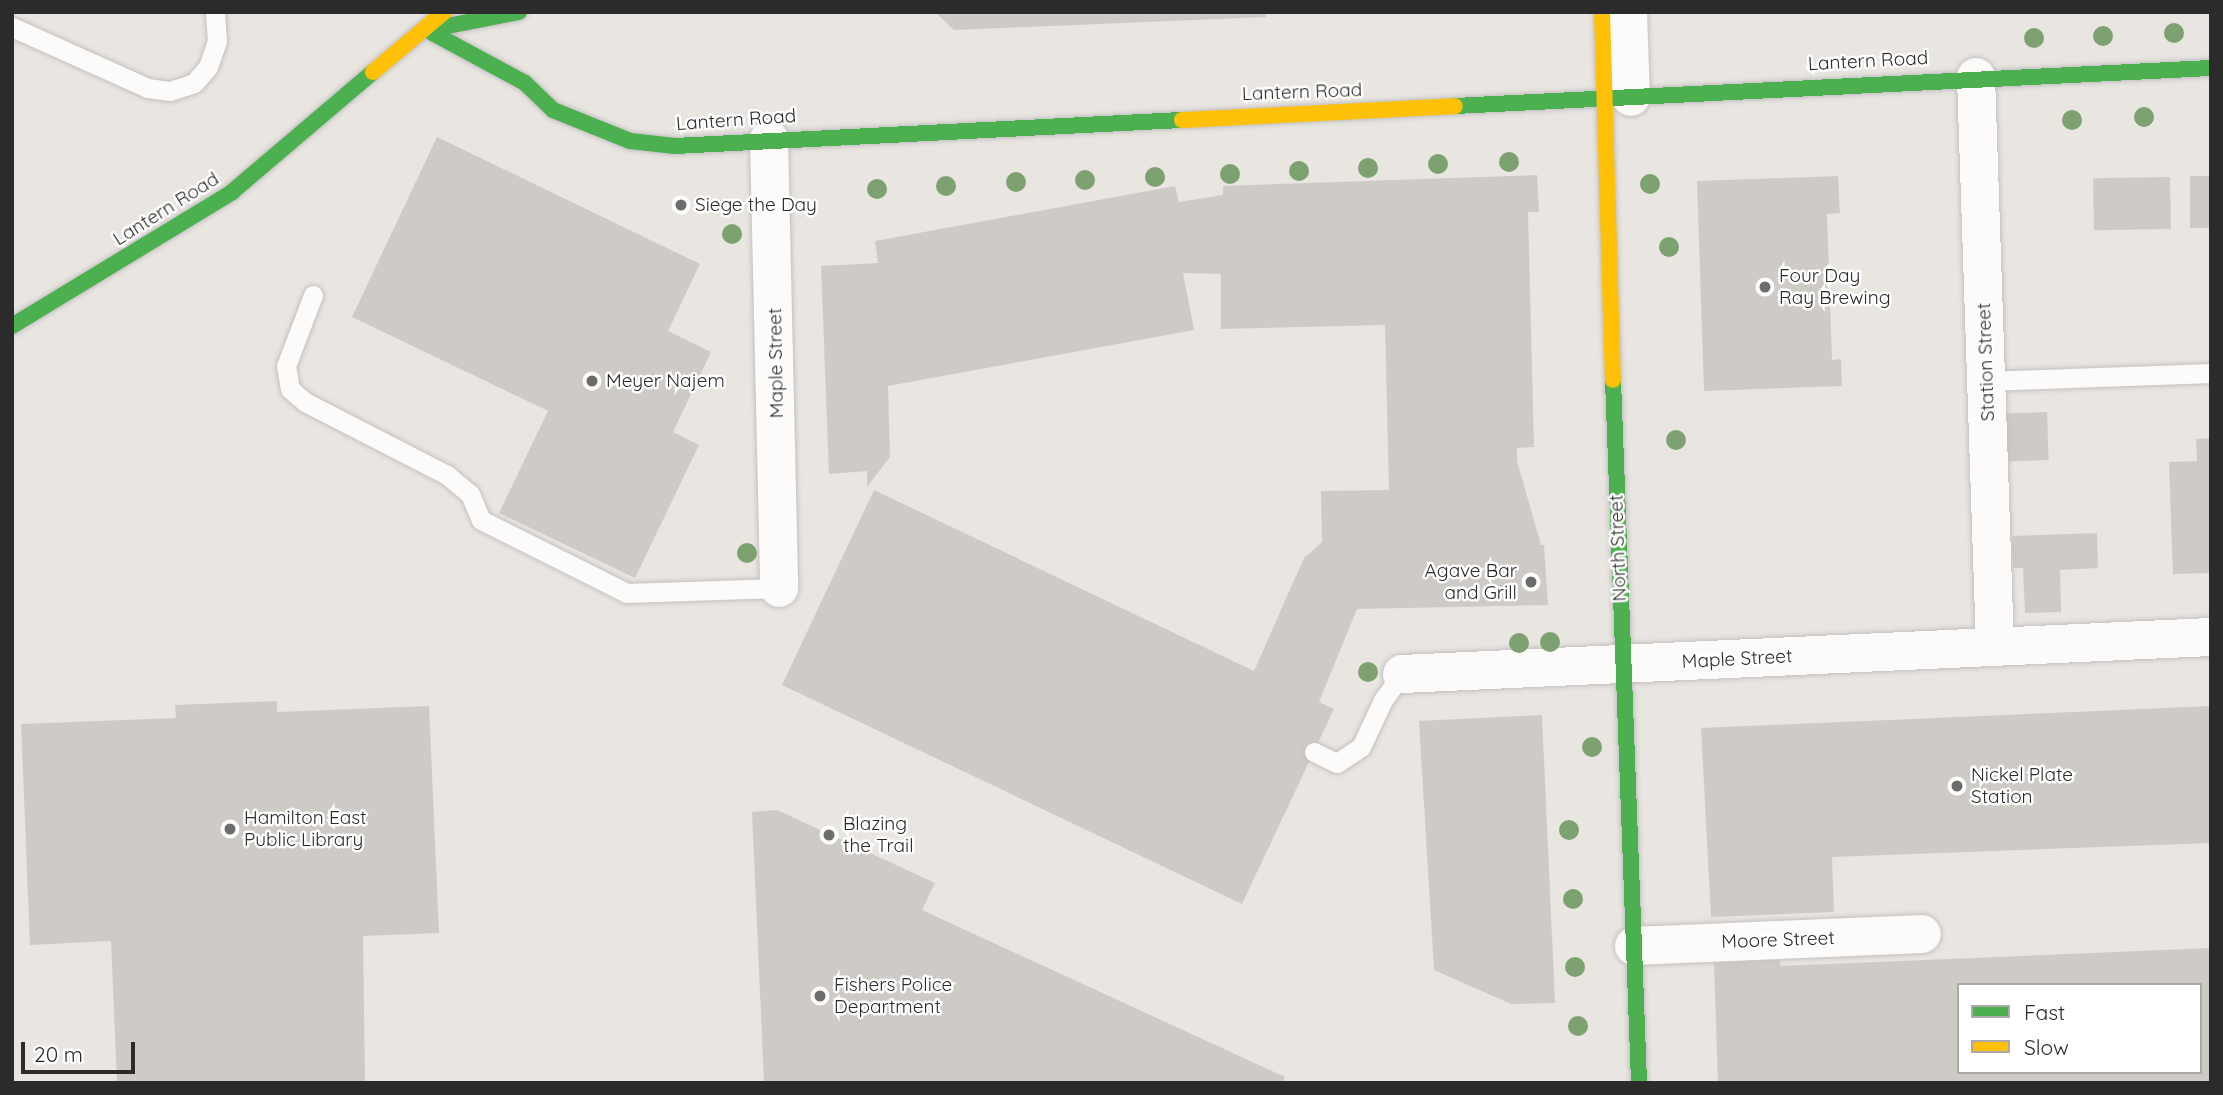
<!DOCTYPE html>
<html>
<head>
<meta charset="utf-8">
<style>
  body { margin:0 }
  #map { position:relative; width:2223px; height:1095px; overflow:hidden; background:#e9e5e0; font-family:Quicksand,sans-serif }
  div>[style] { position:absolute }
  .building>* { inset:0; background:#cecbc7; transform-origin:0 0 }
  .roads { filter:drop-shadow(0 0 2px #c2c1c2) drop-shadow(0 0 2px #c2c1c2) }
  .lane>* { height:19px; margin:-9.5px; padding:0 9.5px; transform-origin:9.5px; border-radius:9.5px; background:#fcfbfa }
  .street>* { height:38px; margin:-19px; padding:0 19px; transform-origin:19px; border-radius:19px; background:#fcfbfa }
  .fast>* { height:16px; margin:-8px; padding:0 8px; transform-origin:8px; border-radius:8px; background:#4caf50 }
  .slow>* { height:16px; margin:-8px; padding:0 8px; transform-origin:8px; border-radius:8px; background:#ffc107 }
  .trees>* { width:20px; height:20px; margin:-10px; border-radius:50%; background:#7ea172 }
  .dots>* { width:19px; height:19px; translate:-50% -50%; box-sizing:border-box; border:4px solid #fff; border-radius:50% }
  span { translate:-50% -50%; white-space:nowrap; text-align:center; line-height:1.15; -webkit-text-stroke:5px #fff; paint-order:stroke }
  .street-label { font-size:19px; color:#2b2b2b }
  .poi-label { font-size:19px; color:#2b2b2b }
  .left { translate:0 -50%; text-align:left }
  .right { translate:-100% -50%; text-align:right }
  .frame { position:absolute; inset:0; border:14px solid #2b2b2b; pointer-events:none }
  .legend { position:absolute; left:1957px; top:983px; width:245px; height:91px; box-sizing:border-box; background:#fff; border:2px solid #aaa; margin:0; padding:9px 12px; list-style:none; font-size:21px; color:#2b2b2b }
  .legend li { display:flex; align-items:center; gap:14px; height:35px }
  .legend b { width:35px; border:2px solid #aaa }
  .scale { position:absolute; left:21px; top:1042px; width:114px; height:32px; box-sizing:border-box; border:4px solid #2b2b2b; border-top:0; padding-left:9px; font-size:21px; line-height:24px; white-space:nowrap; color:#2b2b2b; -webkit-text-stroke:5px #fff; paint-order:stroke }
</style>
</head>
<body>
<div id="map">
  <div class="building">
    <i style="clip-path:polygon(935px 12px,1265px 12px,1266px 17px,954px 30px)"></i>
    <i style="clip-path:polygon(437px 137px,700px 264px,668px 331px,711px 352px,673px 432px,699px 445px,635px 578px,499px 513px,548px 411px,352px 317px)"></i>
    <i style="clip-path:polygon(1537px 175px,1539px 212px,1528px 212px,1534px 447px,1517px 448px,1517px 461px,1541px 545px,1544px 545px,1548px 605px,1357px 609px,1319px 702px,1334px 709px,1242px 904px,782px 685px,874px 490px,1254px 671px,1304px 558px,1322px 542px,1321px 491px,1389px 490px,1385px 325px,1221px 329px,1221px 274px,1183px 273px,1194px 330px,888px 386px,890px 457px,867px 487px,867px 471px,829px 474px,821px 266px,878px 263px,875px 241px,1175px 186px,1179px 202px,1223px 195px,1223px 186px)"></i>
    <i style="clip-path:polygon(1838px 176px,1840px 213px,1827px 214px,1832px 360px,1841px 359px,1842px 386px,1704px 391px,1697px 181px)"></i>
    <i style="left:2211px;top:176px;width:52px;height:21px;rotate:90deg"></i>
    <i style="left:2170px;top:177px;width:52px;height:77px;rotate:89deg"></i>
    <i style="left:2047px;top:412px;width:48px;height:41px;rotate:88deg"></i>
    <i style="clip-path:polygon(2211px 438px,2211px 573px,2173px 574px,2169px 462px,2197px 461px,2196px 439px)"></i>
    <i style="clip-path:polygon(2097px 533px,2098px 568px,2060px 570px,2061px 612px,2025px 613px,2023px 568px,2013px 568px,2012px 536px)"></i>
    <i style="clip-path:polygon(277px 701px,277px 712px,429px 706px,439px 933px,363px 936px,365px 1083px,117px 1083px,111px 941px,30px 945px,21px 724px,176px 718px,175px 705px)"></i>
    <i style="clip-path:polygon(2211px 706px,2211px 843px,1832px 857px,1834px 912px,1711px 917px,1701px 728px)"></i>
    <i style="clip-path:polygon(1542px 715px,1555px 1003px,1511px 1004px,1434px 970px,1419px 721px)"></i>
    <i style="clip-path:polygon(777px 810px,935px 883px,922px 910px,1285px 1077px,1282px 1083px,764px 1083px,752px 812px)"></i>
    <i style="clip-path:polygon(evenodd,2211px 948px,2211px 1083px,1718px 1083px,1714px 963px,1780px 960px,1780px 966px,2211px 948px,1959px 985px,2200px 985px,2200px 1072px,1959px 1072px,1959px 985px)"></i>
  </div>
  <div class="roads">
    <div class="lane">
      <i style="left:12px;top:27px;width:149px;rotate:24.2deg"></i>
      <i style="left:148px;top:88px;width:22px;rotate:8deg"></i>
      <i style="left:170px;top:91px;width:25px;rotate:-18deg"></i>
      <i style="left:194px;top:83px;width:21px;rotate:-49deg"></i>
      <i style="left:208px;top:67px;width:28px;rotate:-71deg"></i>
      <i style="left:217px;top:41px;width:29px;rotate:-94deg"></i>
      <i style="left:313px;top:295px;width:76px;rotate:110.8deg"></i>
      <i style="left:286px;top:366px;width:23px;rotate:80deg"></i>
      <i style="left:290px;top:389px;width:20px;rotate:41deg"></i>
      <i style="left:305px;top:402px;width:160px;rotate:27.2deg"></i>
      <i style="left:447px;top:475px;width:30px;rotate:40deg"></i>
      <i style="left:470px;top:494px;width:28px;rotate:67deg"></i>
      <i style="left:481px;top:520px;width:163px;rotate:26.6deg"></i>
      <i style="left:627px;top:593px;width:152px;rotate:-1.9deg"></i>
      <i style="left:1987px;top:381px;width:224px;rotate:-2deg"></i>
      <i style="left:1314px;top:752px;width:25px;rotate:26deg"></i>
      <i style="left:1337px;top:763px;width:29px;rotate:-34deg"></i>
      <i style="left:1361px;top:747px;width:52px;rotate:-64.9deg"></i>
      <i style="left:1383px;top:700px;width:32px;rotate:-54deg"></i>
    </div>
    <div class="street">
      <i style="left:1628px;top:12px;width:85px;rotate:88deg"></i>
      <i style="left:1976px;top:77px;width:570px;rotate:88.09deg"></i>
      <i style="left:769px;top:139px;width:449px;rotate:88.7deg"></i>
      <i style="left:1402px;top:674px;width:810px;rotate:-2.62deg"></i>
      <i style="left:1634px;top:946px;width:288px;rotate:-2.4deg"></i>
    </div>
    <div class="fast">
      <i style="left:427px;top:30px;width:111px;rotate:28.4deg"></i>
      <i style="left:525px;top:83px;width:39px;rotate:44deg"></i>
      <i style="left:553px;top:110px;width:83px;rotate:21.9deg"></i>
      <i style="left:630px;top:141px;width:45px;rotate:6.3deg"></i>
      <i style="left:675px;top:146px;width:508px;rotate:-2.94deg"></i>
      <i style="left:427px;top:30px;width:94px;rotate:-11.1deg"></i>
      <i style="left:1455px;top:106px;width:757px;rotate:-2.88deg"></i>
      <i style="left:12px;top:326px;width:258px;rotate:-31.3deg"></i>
      <i style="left:232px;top:192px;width:185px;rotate:-40.4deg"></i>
      <i style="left:1613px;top:380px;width:703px;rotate:87.88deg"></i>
    </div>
    <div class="slow">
      <i style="left:1602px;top:12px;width:368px;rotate:88.3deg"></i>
      <i style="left:373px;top:72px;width:93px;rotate:-40.2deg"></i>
      <i style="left:1182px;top:120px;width:273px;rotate:-2.9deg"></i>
    </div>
  </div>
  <div class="trees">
    <i style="left:2174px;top:33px"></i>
    <i style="left:2103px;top:36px"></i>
    <i style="left:2034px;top:38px"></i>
    <i style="left:2144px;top:117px"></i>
    <i style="left:2072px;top:120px"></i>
    <i style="left:1509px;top:162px"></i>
    <i style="left:1438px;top:164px"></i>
    <i style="left:1368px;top:168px"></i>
    <i style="left:1299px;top:171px"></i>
    <i style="left:1230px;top:174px"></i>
    <i style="left:1155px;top:177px"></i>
    <i style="left:1085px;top:180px"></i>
    <i style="left:1016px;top:182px"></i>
    <i style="left:1650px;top:184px"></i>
    <i style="left:946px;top:186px"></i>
    <i style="left:877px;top:189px"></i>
    <i style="left:732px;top:234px"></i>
    <i style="left:1669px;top:247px"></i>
    <i style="left:1676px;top:440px"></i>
    <i style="left:747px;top:553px"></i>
    <i style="left:1550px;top:642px"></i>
    <i style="left:1519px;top:643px"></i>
    <i style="left:1368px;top:672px"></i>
    <i style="left:1592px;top:747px"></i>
    <i style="left:1569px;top:830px"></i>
    <i style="left:1573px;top:899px"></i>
    <i style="left:1575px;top:967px"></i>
    <i style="left:1578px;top:1026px"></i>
  </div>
  <div class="dots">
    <i style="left:681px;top:205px;background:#6e6c6a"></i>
    <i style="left:1765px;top:287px;background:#6e6c6a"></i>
    <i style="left:592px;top:381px;background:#6e6c6a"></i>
    <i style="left:1531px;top:582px;background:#6e6c6a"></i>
    <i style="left:1957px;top:786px;background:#6e6c6a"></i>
    <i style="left:230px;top:829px;background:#6e6c6a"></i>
    <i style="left:829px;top:835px;background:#6e6c6a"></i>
    <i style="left:820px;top:996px;background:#6e6c6a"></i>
  </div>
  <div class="street-label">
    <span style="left:1868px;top:61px;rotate:-3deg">Lantern Road</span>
    <span style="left:1302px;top:92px;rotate:-2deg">Lantern Road</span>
    <span style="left:736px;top:120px;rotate:-4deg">Lantern Road</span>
    <span style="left:166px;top:209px;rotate:-32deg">Lantern Road</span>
    <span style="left:1986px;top:362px;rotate:-92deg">Station Street</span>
    <span style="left:776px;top:363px;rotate:-91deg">Maple Street</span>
    <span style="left:1618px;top:548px;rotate:-92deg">North Street</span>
    <span style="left:1737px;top:659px;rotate:-3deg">Maple Street</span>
    <span style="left:1778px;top:940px;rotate:-2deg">Moore Street</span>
  </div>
  <div class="poi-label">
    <span class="left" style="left:695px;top:205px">Siege the Day</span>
    <span class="left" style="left:1779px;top:287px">Four Day<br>Ray Brewing</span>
    <span class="left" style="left:606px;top:381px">Meyer Najem</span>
    <span class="right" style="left:1517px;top:582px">Agave Bar<br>and Grill</span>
    <span class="left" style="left:1971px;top:786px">Nickel Plate<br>Station</span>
    <span class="left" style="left:244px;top:829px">Hamilton East<br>Public Library</span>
    <span class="left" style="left:843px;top:835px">Blazing<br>the Trail</span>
    <span class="left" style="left:834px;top:996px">Fishers Police<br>Department</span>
  </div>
  <div class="frame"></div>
  <ul class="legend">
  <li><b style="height:9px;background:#4caf50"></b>Fast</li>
  <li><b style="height:9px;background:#ffc107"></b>Slow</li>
  </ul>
  <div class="scale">20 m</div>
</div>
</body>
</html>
